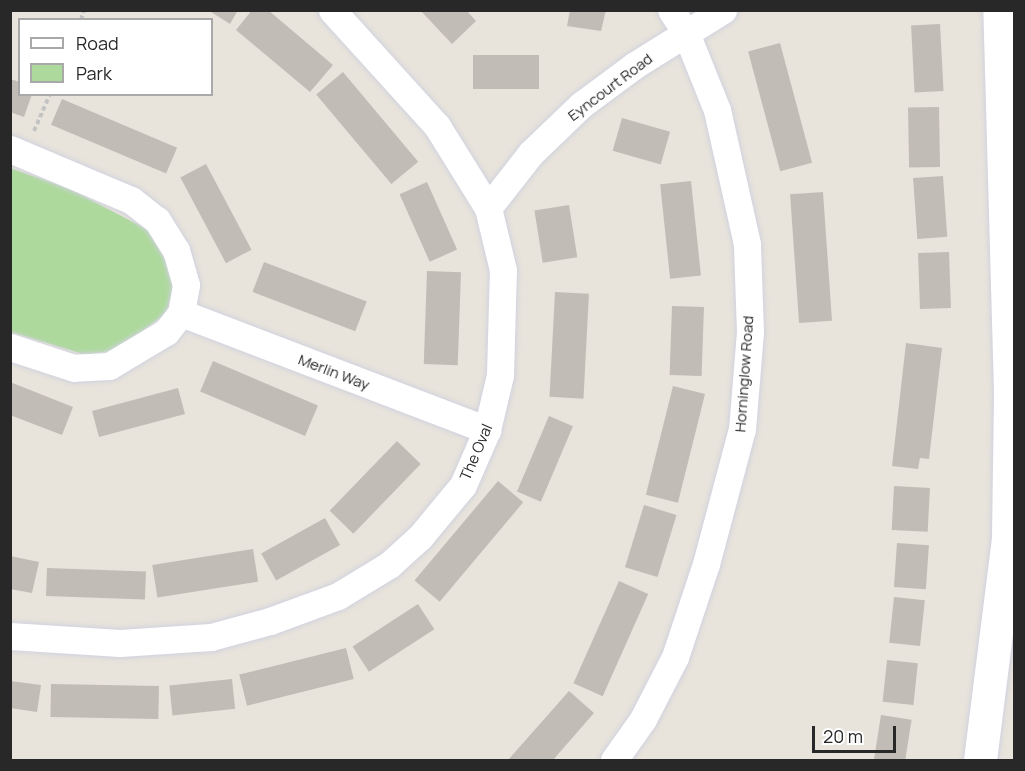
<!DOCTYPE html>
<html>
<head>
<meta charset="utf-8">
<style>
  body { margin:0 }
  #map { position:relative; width:1025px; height:771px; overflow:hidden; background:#e8e3db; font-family:Manrope,sans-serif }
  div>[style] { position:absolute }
  .green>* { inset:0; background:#aed99d }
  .building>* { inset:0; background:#c1bdb6; transform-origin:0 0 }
  .path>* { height:4px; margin-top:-2px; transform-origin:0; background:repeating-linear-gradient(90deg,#c3c3c3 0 4.5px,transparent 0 7.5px) }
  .roads { filter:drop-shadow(0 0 2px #d0d2df) drop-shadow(0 0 2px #d0d2df) }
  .minor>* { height:27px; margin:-13.5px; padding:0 13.5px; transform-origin:13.5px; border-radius:13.5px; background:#fff }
  .tertiary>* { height:33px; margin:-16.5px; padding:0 16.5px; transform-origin:16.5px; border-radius:16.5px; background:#fff }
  span { translate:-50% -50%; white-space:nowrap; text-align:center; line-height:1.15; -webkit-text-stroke:5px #fff; paint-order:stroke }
  .street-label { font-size:15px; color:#282828 }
  .frame { position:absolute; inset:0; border:12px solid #282828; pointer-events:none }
  .legend { position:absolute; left:18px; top:18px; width:195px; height:78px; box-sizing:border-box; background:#fff; border:2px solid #a9a9a9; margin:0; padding:8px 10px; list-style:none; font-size:18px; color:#282828 }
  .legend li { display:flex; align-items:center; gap:12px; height:30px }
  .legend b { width:30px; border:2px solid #a9a9a9 }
  .scale { position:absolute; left:812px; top:726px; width:84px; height:27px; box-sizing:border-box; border:3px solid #282828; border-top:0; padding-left:8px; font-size:18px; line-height:21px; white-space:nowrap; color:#282828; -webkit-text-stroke:4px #fff; paint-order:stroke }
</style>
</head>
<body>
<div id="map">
  <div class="green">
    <i style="clip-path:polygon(10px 168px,70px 189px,148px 230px,165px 260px,174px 288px,166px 313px,119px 349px,86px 355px,11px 332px)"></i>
  </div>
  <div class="building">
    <i style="clip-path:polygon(208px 10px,238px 10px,230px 24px)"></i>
    <i style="clip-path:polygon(252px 10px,268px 10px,333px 65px,310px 92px,236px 30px)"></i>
    <i style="clip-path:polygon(420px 10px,466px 10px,476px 21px,452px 44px)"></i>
    <i style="clip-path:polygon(570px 10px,606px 10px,601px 31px,567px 26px)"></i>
    <i style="left:940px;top:24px;width:67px;height:29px;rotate:87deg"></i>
    <i style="left:780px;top:43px;width:124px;height:33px;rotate:75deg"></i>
    <i style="left:473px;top:55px;width:66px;height:34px"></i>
    <i style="left:343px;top:72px;width:117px;height:35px;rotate:50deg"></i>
    <i style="clip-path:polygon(10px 79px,20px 82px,20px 94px,32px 94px,24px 117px,10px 112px)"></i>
    <i style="left:62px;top:99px;width:125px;height:28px;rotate:23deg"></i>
    <i style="left:939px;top:107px;width:60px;height:31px;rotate:89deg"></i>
    <i style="left:622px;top:118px;width:50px;height:34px;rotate:16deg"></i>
    <i style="left:206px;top:164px;width:97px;height:29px;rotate:62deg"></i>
    <i style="left:943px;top:176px;width:61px;height:30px;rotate:86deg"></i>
    <i style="left:691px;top:181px;width:95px;height:31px;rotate:84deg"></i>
    <i style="left:427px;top:182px;width:74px;height:30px;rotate:66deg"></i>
    <i style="left:823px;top:192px;width:129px;height:33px;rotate:86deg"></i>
    <i style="left:569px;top:205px;width:53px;height:35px;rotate:81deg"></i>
    <i style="left:949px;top:252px;width:56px;height:31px;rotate:88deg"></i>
    <i style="left:264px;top:262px;width:110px;height:32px;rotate:21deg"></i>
    <i style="left:427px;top:271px;width:34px;height:93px;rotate:2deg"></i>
    <i style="left:555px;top:292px;width:34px;height:105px;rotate:3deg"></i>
    <i style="left:672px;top:306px;width:32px;height:69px;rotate:2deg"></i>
    <i style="clip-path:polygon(906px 343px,942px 348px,929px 459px,920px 458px,918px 469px,892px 466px)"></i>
    <i style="left:213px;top:361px;width:114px;height:33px;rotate:23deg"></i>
    <i style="clip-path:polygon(10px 382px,73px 407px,62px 435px,10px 415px)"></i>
    <i style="left:673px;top:386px;width:33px;height:112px;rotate:14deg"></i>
    <i style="left:178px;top:388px;width:27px;height:89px;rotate:75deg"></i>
    <i style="left:549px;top:416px;width:26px;height:82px;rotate:23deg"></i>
    <i style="left:397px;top:441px;width:33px;height:97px;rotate:44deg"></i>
    <i style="left:498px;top:481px;width:33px;height:130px;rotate:40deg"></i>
    <i style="left:894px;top:486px;width:36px;height:44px;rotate:3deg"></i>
    <i style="left:644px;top:505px;width:34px;height:65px;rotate:17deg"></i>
    <i style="left:325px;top:518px;width:31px;height:73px;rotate:61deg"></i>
    <i style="left:897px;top:543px;width:32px;height:44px;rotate:4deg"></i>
    <i style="left:253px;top:549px;width:33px;height:102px;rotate:81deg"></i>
    <i style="clip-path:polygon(10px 556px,39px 562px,32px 593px,10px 589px)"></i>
    <i style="left:47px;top:568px;width:99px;height:28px;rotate:2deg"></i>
    <i style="left:619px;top:581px;width:32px;height:112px;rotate:24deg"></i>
    <i style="left:894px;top:597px;width:31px;height:46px;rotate:6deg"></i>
    <i style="left:418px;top:604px;width:30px;height:78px;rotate:57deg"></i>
    <i style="left:346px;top:648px;width:32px;height:110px;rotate:76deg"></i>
    <i style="left:887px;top:660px;width:31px;height:42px;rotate:6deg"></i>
    <i style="left:232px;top:679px;width:30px;height:63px;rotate:84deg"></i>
    <i style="clip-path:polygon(10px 681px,41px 685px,37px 712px,10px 708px)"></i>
    <i style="left:51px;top:684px;width:108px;height:33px;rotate:1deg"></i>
    <i style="clip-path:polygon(569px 691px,594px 713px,553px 760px,508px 760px)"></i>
    <i style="left:881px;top:715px;width:31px;height:46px;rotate:9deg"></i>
  </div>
  <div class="path">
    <i style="left:81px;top:20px;width:10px;rotate:-73deg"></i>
    <i style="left:34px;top:131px;width:40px;rotate:-66.6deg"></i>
  </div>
  <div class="roads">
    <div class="minor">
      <i style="left:10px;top:149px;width:131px;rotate:22.9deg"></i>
      <i style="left:131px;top:200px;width:33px;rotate:38deg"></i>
      <i style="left:157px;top:220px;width:36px;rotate:58deg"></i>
      <i style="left:176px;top:250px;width:36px;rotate:74deg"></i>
      <i style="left:186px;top:285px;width:28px;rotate:100deg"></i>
      <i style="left:181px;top:313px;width:24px;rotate:128deg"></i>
      <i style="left:166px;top:332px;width:66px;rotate:149.2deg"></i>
      <i style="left:109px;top:366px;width:35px;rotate:177deg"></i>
      <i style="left:74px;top:368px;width:67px;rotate:-161.8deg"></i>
      <i style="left:488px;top:208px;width:70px;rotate:-52deg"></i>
      <i style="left:531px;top:153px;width:69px;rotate:-43.8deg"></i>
      <i style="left:581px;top:105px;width:67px;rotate:-36.5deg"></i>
      <i style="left:635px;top:65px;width:104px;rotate:-32deg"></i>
      <i style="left:181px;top:313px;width:328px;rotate:20.9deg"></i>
      <i style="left:10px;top:636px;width:110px;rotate:3.6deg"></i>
      <i style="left:120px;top:643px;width:91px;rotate:-3.8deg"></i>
      <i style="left:211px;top:637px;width:61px;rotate:-15.2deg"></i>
      <i style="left:270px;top:621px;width:72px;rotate:-20.2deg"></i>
      <i style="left:338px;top:596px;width:60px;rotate:-31.3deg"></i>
      <i style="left:389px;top:565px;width:42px;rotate:-42.1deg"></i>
      <i style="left:420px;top:537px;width:67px;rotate:-50.4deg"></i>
      <i style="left:463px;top:485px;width:60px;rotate:-66.4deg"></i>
      <i style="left:487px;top:430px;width:57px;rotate:-76.7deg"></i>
      <i style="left:500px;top:375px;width:105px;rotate:-88.4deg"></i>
      <i style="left:503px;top:270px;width:64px;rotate:-103.6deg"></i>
      <i style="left:488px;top:208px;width:97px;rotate:-121.9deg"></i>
      <i style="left:437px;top:126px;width:156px;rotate:-132.2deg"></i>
      <i style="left:614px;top:760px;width:50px;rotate:-54.7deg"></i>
      <i style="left:643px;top:719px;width:70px;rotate:-62.7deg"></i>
      <i style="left:675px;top:657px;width:98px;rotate:-71.6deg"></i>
      <i style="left:706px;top:564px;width:140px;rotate:-75.1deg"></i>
      <i style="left:742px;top:429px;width:97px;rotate:-85.3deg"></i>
      <i style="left:750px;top:332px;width:88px;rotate:-92deg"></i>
      <i style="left:747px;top:244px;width:137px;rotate:-102.6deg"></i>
      <i style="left:717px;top:110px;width:83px;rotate:-111.9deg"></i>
      <i style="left:686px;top:33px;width:27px;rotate:-123deg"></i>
    </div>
    <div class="tertiary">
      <i style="left:980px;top:760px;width:225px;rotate:-82.8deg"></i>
      <i style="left:1008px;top:537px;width:145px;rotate:-89.2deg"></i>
      <i style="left:1010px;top:392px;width:382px;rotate:-91.6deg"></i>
    </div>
  </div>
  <div class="street-label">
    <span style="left:610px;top:87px;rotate:-37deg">Eyncourt Road</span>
    <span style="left:334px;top:372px;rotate:21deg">Merlin Way</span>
    <span style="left:744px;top:374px;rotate:-86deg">Horninglow Road</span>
    <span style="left:476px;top:452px;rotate:-67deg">The Oval</span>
  </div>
  <div class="frame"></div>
  <ul class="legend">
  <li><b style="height:8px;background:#fff"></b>Road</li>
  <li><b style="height:16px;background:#aed99d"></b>Park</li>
  </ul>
  <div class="scale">20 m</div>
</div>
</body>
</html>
